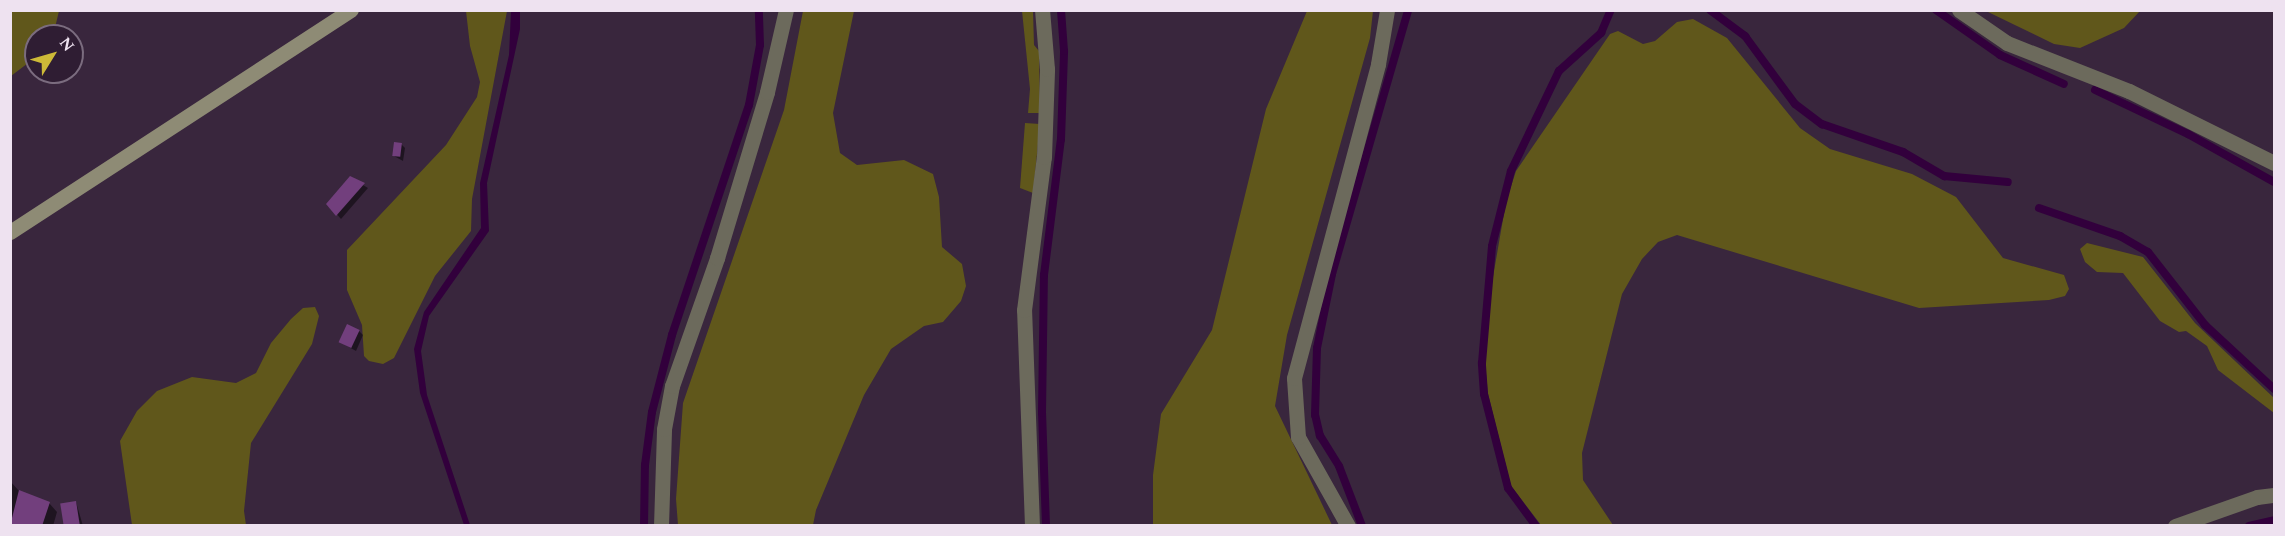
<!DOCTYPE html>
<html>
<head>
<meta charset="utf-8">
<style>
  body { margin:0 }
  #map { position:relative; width:2285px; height:536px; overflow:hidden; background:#39263d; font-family:Spectral,serif }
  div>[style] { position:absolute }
  .green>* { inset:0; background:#60571b }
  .water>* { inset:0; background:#32003c }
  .shadow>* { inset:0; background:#0007 }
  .stream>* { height:8px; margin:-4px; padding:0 4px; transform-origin:4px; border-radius:4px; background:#32003c }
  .building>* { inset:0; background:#723f7d; transform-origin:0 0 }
  .street>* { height:15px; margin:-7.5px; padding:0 7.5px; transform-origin:7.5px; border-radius:7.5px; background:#6c6a5c }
  .secondary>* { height:15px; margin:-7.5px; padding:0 7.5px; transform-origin:7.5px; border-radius:7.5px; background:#8e8b75 }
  span { translate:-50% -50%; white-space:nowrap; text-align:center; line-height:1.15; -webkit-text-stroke:4.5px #2f1d33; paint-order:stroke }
  .frame { position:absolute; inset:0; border:12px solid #eee2f0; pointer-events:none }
  .north { position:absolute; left:24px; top:24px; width:60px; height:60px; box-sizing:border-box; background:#2f1d33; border:2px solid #7b6c7f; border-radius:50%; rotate:53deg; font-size:16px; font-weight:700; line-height:24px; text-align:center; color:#eee2f0 }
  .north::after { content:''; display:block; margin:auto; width:21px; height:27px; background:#cdb938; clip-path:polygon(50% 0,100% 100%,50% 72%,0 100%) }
</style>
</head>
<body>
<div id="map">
  <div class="green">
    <i style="clip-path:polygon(11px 10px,59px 11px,53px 36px,36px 36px,36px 57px,11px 76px)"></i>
    <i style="clip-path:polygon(466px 11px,507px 11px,472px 199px,471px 231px,435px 276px,394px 358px,383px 364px,369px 361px,364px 356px,362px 325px,347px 290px,347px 250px,446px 145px,477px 97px,480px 82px,470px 46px)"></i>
    <i style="clip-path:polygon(803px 11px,854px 11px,833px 113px,840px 153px,857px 165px,904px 160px,933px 174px,939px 197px,942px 247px,962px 264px,966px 286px,961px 301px,943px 322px,924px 326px,891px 349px,864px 395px,816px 510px,813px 525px,678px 525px,676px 499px,683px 403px,784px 110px)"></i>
    <i style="clip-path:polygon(1022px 11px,1033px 11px,1034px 45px,1039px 51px,1040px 113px,1028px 113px,1030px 89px)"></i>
    <i style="clip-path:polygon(1307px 11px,1373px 11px,1370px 38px,1287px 335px,1275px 406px,1332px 525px,1153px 526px,1153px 475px,1161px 414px,1212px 330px,1266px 109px)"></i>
    <i style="clip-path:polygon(1986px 11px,2140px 11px,2124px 28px,2080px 48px,2054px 44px)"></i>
    <i style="clip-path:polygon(1693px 19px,1727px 38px,1800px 128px,1830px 149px,1912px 174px,1956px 197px,2003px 258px,2064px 275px,2069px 289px,2065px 296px,2049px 300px,1919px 308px,1677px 235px,1658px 242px,1642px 259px,1622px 294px,1582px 453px,1583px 480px,1613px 525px,1541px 525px,1511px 486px,1488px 394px,1485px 364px,1489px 300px,1506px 202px,1516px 171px,1610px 34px,1618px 31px,1643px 44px,1655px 41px,1677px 22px)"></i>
    <i style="clip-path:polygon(1025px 123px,1040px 124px,1033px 193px,1020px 188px)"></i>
    <i style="clip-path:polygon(2087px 243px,2143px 257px,2195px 323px,2274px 398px,2274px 413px,2218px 370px,2207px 346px,2186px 331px,2179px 332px,2160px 321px,2123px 273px,2097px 272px,2085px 262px,2080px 249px)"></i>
    <i style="clip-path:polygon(315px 307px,319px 316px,312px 344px,251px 443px,244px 511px,246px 525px,132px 525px,120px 441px,137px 411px,157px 391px,192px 377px,236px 383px,256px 373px,271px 343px,291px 319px,303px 308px)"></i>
  </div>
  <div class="water">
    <i style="clip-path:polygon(511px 11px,520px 11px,520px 29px,487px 183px,489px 231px,429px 316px,421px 351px,427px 395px,470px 525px,464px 525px,420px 393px,414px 349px,424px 312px,481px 228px,480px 183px,509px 55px)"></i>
  </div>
  <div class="shadow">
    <i style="clip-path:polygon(401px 144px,405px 148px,403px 161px,394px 156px)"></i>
    <i style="clip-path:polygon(351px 178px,368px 188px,341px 219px,328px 204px)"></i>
    <i style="clip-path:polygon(359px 331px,363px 335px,356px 351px,340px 342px)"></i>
    <i style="clip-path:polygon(10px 481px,20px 492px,49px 503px,57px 512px,53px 526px,10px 526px)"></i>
    <i style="clip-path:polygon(76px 502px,83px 526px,64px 526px)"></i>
  </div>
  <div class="stream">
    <i style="left:1710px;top:10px;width:44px;rotate:36.6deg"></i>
    <i style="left:1745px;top:36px;width:84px;rotate:53.7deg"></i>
    <i style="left:1795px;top:104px;width:34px;rotate:37deg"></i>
    <i style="left:1822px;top:124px;width:86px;rotate:19.1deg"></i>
    <i style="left:1903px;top:152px;width:48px;rotate:30.3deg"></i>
    <i style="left:1944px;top:176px;width:64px;rotate:5.4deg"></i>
    <i style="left:1936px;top:10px;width:78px;rotate:35.1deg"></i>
    <i style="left:2000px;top:55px;width:70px;rotate:24.4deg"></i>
    <i style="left:2095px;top:90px;width:103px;rotate:25.3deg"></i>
    <i style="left:2188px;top:134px;width:98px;rotate:29.2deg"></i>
    <i style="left:2039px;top:208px;width:86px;rotate:19.1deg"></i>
    <i style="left:2120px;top:236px;width:32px;rotate:30deg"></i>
    <i style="left:2148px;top:252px;width:93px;rotate:52deg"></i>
    <i style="left:2205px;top:325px;width:94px;rotate:42.8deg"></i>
    <i style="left:644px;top:526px;width:61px;rotate:-89.1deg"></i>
    <i style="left:645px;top:465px;width:53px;rotate:-82.5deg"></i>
    <i style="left:652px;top:412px;width:80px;rotate:-75.4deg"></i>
    <i style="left:672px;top:335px;width:243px;rotate:-71.5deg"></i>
    <i style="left:749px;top:105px;width:61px;rotate:-79.6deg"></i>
    <i style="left:760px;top:45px;width:35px;rotate:-92deg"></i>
    <i style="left:1046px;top:526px;width:113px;rotate:-92deg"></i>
    <i style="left:1042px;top:413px;width:138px;rotate:-89.2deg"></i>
    <i style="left:1044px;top:275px;width:137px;rotate:-82.9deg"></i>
    <i style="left:1061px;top:139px;width:88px;rotate:-88deg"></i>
    <i style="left:1064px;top:51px;width:41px;rotate:-94.2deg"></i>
    <i style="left:1362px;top:526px;width:64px;rotate:-111deg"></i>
    <i style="left:1339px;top:466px;width:36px;rotate:-122deg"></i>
    <i style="left:1320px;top:436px;width:22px;rotate:-103deg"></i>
    <i style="left:1315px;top:415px;width:67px;rotate:-88.3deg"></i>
    <i style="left:1317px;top:348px;width:76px;rotate:-78.5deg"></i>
    <i style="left:1332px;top:274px;width:275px;rotate:-73.9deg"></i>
    <i style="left:1536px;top:526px;width:47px;rotate:-126.4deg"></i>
    <i style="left:1508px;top:488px;width:97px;rotate:-104.3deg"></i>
    <i style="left:1484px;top:394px;width:31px;rotate:-94deg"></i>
    <i style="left:1482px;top:363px;width:117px;rotate:-85.1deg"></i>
    <i style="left:1492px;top:246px;width:77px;rotate:-75.8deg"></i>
    <i style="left:1511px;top:171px;width:111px;rotate:-64.4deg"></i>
    <i style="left:1559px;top:71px;width:57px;rotate:-42.1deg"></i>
    <i style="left:1601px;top:33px;width:25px;rotate:-67deg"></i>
    <i style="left:2249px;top:526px;width:26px;rotate:-13deg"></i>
  </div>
  <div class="building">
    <i style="left:394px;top:142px;width:8px;height:14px;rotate:7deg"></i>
    <i style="clip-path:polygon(350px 176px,365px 183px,336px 216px,326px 204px)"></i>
    <i style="left:347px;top:324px;width:14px;height:20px;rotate:25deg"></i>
    <i style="clip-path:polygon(19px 490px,50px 502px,42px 526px,10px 526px)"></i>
    <i style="left:76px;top:501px;width:25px;height:16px;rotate:81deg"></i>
  </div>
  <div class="street">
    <i style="left:1959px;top:10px;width:58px;rotate:34.5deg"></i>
    <i style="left:2007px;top:43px;width:131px;rotate:21.5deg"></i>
    <i style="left:2129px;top:91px;width:162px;rotate:26.4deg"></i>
    <i style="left:661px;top:526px;width:97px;rotate:-88.2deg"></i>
    <i style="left:664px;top:429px;width:44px;rotate:-79.5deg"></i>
    <i style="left:672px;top:386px;width:136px;rotate:-70.6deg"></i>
    <i style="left:717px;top:258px;width:173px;rotate:-73.2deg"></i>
    <i style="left:767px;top:92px;width:84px;rotate:-77deg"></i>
    <i style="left:1032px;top:526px;width:216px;rotate:-92.1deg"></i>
    <i style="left:1024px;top:310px;width:154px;rotate:-82.6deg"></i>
    <i style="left:1044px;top:157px;width:88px;rotate:-88deg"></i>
    <i style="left:1047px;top:69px;width:59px;rotate:-94.8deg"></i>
    <i style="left:1348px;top:526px;width:102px;rotate:-119.3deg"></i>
    <i style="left:1298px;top:437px;width:59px;rotate:-93.9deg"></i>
    <i style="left:1294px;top:378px;width:325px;rotate:-75deg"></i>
    <i style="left:1378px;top:64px;width:55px;rotate:-80.5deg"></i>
    <i style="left:2175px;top:526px;width:87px;rotate:-19.5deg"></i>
    <i style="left:2257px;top:497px;width:17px;rotate:-7deg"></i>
  </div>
  <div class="secondary">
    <i style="left:10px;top:232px;width:407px;rotate:-33.1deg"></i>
  </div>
  <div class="frame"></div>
  <div class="north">N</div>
</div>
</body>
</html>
